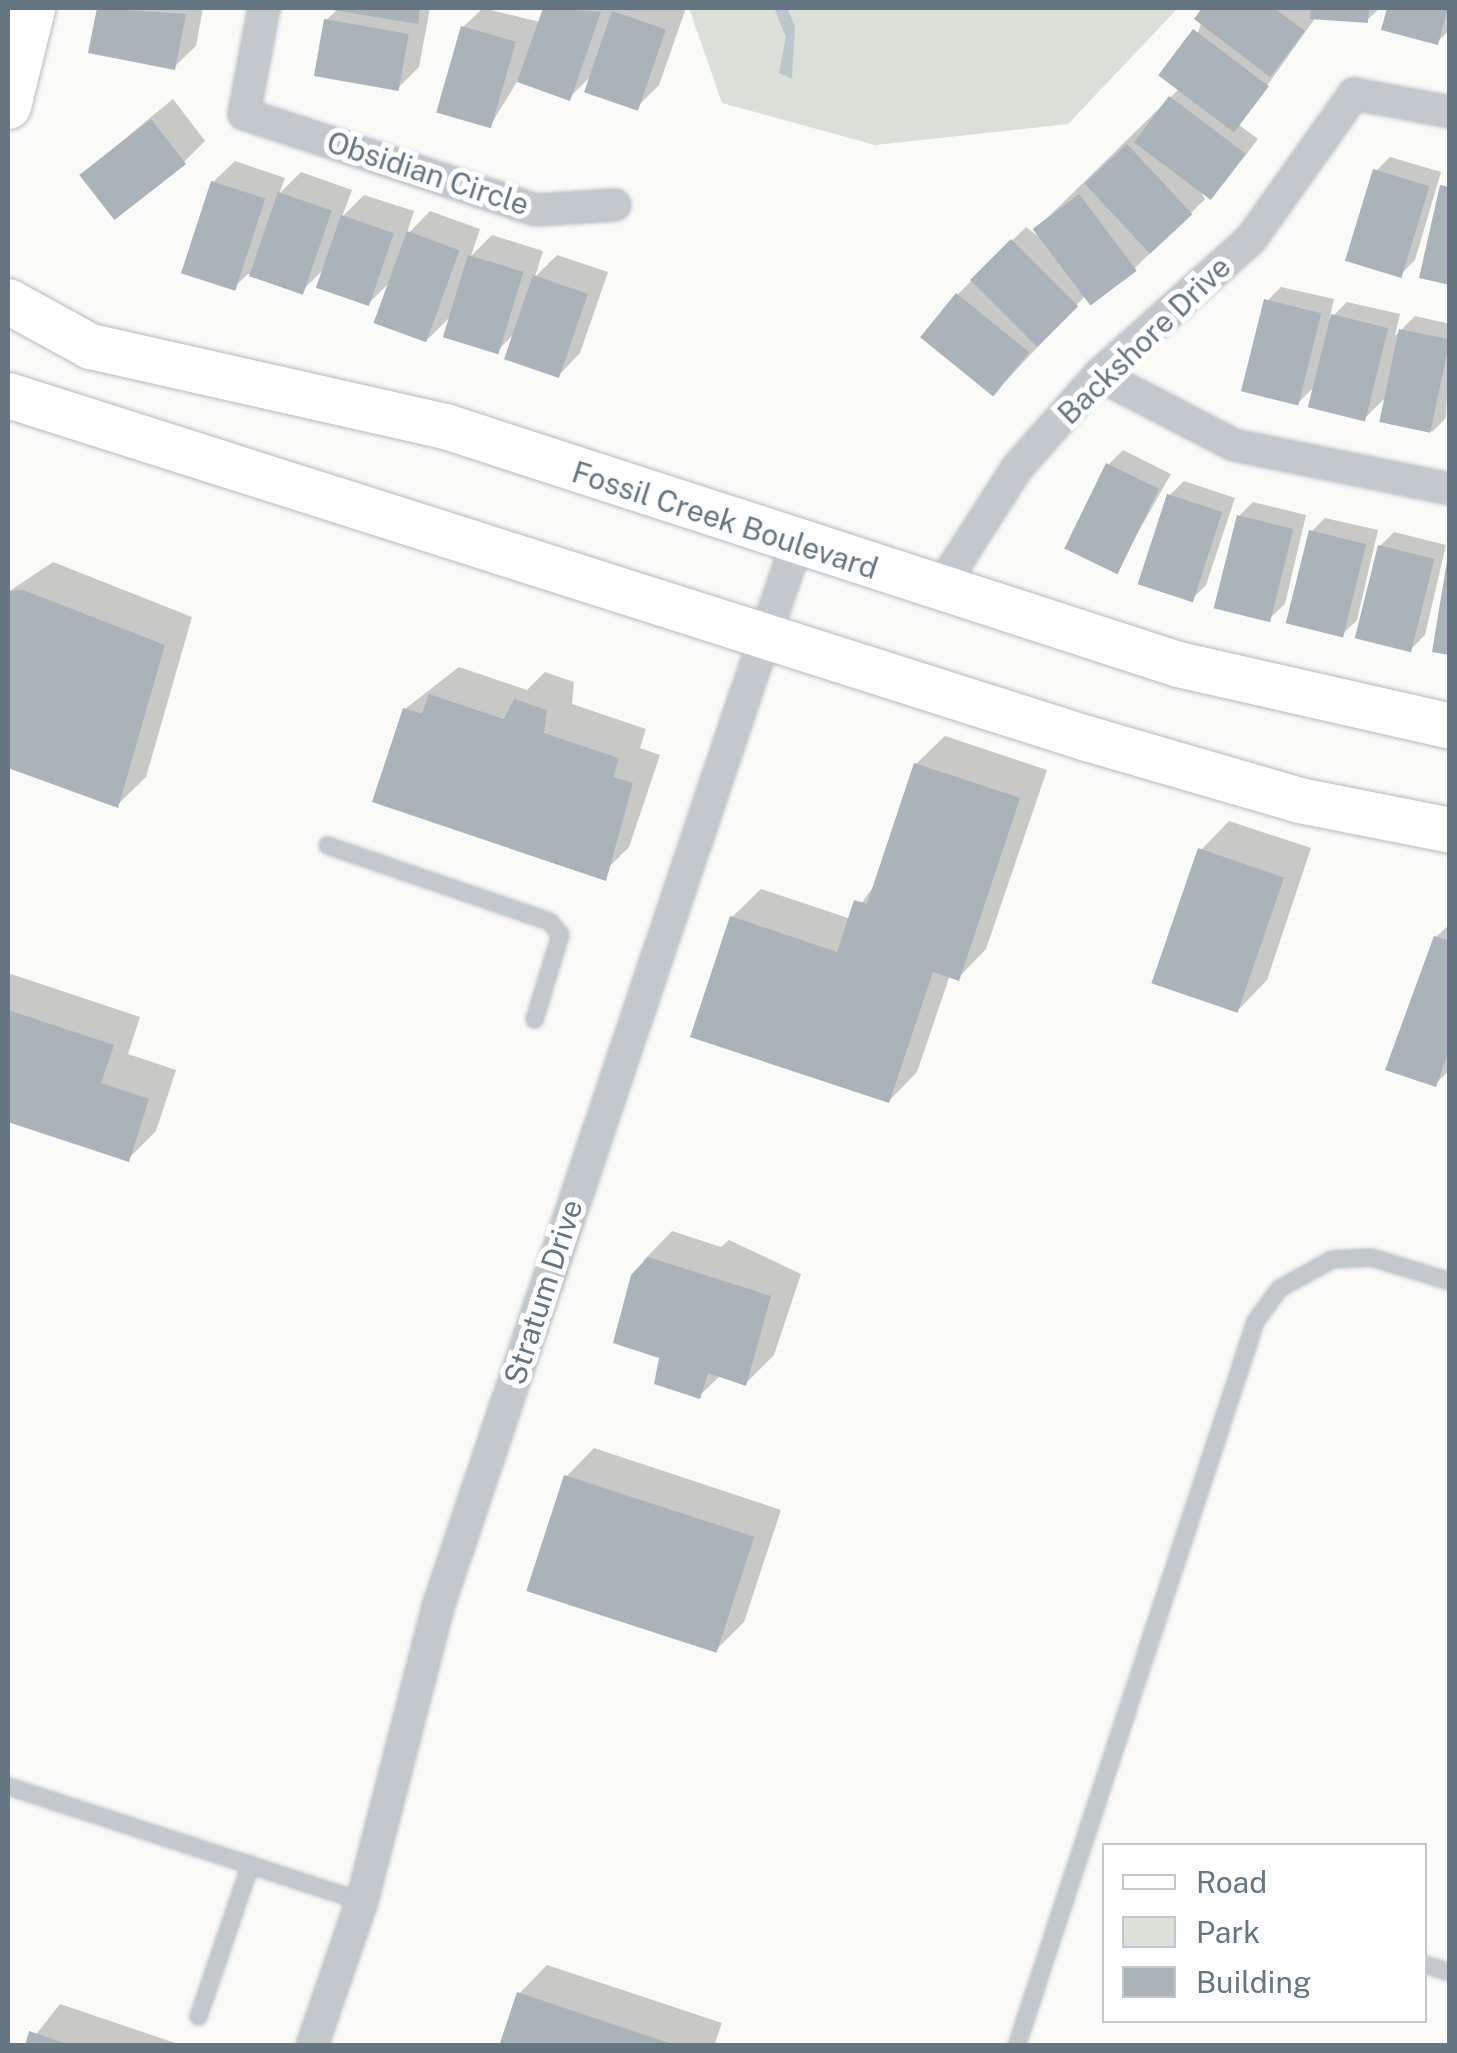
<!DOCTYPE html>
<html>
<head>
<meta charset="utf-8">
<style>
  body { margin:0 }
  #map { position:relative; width:1457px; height:2053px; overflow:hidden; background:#fafaf8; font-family:"Public Sans",sans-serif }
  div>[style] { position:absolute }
  .green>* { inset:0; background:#dadfd7 }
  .water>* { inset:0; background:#bbc7cb }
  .shadow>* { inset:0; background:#0003 }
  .building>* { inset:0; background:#aab3b9; transform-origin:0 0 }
  .roads { filter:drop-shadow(0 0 2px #b3babf) drop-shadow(0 0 2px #b3babf) }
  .lane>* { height:15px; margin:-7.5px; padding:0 7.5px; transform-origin:7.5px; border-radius:7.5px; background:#c3c8cc }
  .street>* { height:30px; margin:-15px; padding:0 15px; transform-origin:15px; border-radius:15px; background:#c3c8cc }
  .secondary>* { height:45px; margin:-22.5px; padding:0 22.5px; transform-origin:22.5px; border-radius:22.5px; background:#fff }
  span { translate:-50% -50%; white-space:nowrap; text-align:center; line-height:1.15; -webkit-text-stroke:10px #fff; paint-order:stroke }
  .street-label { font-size:30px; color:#657683 }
  .frame { position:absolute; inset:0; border:10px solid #657683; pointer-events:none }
  .legend { position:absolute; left:1102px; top:1843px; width:325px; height:180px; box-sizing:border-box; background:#fff; border:2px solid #c1c8cd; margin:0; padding:12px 18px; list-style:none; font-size:30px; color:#657683 }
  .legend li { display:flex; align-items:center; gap:20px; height:50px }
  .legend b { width:50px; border:2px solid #c1c8cd }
</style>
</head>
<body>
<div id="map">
  <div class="green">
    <i style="clip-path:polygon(689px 8px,1178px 8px,1068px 124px,875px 145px,722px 103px)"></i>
  </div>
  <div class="water">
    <i style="clip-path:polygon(774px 8px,787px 8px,795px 26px,792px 79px,779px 73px,786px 37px)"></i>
  </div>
  <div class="shadow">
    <i style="clip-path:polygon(99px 8px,203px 8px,196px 46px,174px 67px,91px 51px)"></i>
    <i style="clip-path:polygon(329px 8px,430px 8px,419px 67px,398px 88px,326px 20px,337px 10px)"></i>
    <i style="clip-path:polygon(483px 8px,540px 22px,545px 8px,686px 8px,659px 85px,637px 107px,593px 74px,569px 98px,518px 80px,490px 126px,463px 27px)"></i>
    <i style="clip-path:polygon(1206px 8px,1380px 8px,1367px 20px,1316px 17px,1239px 125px,1258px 139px,1224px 183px,1210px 197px,1198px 187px,1205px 199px,1135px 268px,1086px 295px,1006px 381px,957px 295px,1026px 227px,1046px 242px,1036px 229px,1180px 88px)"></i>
    <i style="clip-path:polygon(1390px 8px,1450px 8px,1450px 30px,1437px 42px,1384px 28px)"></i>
    <i style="clip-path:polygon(173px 99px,205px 141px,184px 162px,82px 174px)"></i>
    <i style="clip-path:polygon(1390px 157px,1441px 172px,1415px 260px,1401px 274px,1376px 171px)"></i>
    <i style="clip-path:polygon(235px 161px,285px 178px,279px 194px,301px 172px,352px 190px,342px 217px,364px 195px,414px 211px,406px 236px,430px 211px,480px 229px,471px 256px,492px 235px,543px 251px,535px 277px,557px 255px,608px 272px,580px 353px,559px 375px,517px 331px,497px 351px,452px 315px,428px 339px,392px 280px,369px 303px,325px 268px,301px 292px,248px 274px,232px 289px,213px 182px)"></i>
    <i style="clip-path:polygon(1281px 287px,1334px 299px,1329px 320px,1347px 302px,1400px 314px,1395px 336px,1415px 316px,1450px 324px,1446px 418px,1432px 432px,1385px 398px,1365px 418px,1317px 384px,1298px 403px,1267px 301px)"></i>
    <i style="clip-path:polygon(1123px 450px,1171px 474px,1116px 571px,1109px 464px)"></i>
    <i style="clip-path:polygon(1184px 481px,1235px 498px,1206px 585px,1192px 599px,1170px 495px)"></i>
    <i style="clip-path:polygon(1253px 502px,1306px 515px,1285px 604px,1270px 618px,1239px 516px)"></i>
    <i style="clip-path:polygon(1325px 518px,1378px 530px,1357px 620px,1343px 634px,1311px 532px)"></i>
    <i style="clip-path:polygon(1394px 532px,1446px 545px,1425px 635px,1411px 649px,1380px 546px)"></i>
    <i style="clip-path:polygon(53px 562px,192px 617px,146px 777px,117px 805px,8px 761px,8px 592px)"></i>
    <i style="clip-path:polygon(459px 667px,527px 690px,545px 672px,574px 682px,572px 704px,646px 729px,640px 748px,660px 755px,629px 847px,601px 875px,405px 709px)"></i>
    <i style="clip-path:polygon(945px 736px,1047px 770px,986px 949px,958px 978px,950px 975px,917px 1072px,889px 1101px,732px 917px,761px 889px,851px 919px,877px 881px,916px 764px)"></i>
    <i style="clip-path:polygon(1229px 821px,1311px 848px,1267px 980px,1239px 1009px,1201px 850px)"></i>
    <i style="clip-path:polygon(1450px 924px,1450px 1070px,1435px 1084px,1436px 937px)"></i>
    <i style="clip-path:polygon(8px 973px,140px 1017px,128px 1054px,176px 1070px,156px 1131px,128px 1159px,8px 1119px)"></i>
    <i style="clip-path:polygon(672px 1231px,721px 1247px,729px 1240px,801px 1274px,774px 1355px,746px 1383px,721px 1375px,699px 1396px,662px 1356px,616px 1341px,644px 1260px)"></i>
    <i style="clip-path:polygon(594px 1448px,781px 1510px,744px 1622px,715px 1651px,566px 1477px)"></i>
    <i style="clip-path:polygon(547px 1965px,722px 2023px,714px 2046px,502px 2046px,519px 1994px)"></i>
    <i style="clip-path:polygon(60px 2004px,184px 2046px,27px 2046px)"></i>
  </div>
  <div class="building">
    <i style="clip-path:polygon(97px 8px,186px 14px,175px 70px,88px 53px)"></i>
    <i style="clip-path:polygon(321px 8px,420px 8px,418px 24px)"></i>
    <i style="clip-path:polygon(543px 8px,601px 12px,570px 101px,517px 82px)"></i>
    <i style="clip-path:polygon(1202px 8px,1274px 8px,1305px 31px,1270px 77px,1194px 19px)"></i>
    <i style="clip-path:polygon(1311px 8px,1369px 8px,1368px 23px,1310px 19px)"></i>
    <i style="clip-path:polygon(1387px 8px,1448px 8px,1438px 45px,1381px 30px)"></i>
    <i style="left:612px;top:11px;width:57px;height:86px;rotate:19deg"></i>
    <i style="left:324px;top:19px;width:86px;height:58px;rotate:10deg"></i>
    <i style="left:461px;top:26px;width:57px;height:90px;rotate:16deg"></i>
    <i style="left:1193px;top:29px;width:95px;height:58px;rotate:37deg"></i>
    <i style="left:1169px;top:96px;width:96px;height:58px;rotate:37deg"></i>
    <i style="left:151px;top:119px;width:57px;height:91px;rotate:52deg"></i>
    <i style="left:1127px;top:144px;width:96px;height:58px;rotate:47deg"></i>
    <i style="left:1373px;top:169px;width:59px;height:96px;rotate:17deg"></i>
    <i style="left:211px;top:181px;width:57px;height:97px;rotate:18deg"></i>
    <i style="clip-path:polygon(1440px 185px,1450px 187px,1450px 285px,1419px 278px)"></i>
    <i style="left:278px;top:192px;width:57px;height:89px;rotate:19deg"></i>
    <i style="left:1079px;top:194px;width:96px;height:58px;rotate:53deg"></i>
    <i style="left:341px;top:215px;width:56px;height:77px;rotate:19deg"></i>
    <i style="left:407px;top:231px;width:56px;height:98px;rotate:20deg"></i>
    <i style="left:1011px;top:239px;width:95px;height:58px;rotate:45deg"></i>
    <i style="left:468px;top:255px;width:58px;height:86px;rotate:17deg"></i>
    <i style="left:533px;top:275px;width:58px;height:89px;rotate:19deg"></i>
    <i style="left:956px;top:293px;width:94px;height:57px;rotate:39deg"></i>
    <i style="left:1264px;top:299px;width:59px;height:95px;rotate:14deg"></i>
    <i style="left:1331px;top:314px;width:59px;height:96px;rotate:14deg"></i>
    <i style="left:1399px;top:329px;width:52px;height:95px;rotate:12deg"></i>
    <i style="left:1106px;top:463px;width:59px;height:95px;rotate:26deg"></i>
    <i style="left:1167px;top:494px;width:58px;height:95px;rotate:18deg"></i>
    <i style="left:1237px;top:515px;width:58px;height:96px;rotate:14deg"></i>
    <i style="left:1309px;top:530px;width:59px;height:96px;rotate:14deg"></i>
    <i style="left:1378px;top:545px;width:58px;height:96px;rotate:14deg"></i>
    <i style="clip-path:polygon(1447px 561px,1450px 562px,1450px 655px,1432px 652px)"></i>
    <i style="clip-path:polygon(23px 590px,165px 645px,118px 808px,8px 768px,8px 591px)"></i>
    <i style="clip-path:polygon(429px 694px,504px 719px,514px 699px,547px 710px,544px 733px,619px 758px,613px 777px,633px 783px,606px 881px,372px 802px,403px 708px,422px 714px)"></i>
    <i style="clip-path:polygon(914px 763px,1020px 798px,959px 981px,933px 972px,889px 1103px,690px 1037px,730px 916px,837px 952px,854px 900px,867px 904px)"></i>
    <i style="left:1198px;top:848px;width:91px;height:143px;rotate:19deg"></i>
    <i style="clip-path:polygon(1434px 936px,1450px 941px,1450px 1047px,1436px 1087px,1385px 1070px)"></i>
    <i style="clip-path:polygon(8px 1010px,114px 1045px,101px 1083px,149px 1099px,129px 1162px,8px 1122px)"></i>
    <i style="clip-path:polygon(648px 1257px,771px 1296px,746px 1386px,708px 1373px,700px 1399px,654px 1384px,659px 1358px,613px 1343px,631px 1275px)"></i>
    <i style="left:564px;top:1475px;width:200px;height:122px;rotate:18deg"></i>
    <i style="clip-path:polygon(517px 1992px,675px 2045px,675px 2046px,499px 2046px)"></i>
    <i style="clip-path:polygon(29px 2031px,70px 2045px,70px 2046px,25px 2046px)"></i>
  </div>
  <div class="roads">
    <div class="lane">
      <i style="left:327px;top:845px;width:235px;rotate:18.9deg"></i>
      <i style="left:549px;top:921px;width:17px;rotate:50deg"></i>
      <i style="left:560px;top:934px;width:89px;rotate:107deg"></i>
      <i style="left:8px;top:1786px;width:372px;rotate:18deg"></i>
      <i style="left:1424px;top:1964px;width:27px;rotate:17deg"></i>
      <i style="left:198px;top:2016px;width:161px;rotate:-71.1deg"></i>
      <i style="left:1016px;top:2046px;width:763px;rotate:-71.75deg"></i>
      <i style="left:1255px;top:1321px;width:41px;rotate:-54deg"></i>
      <i style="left:1279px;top:1288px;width:60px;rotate:-28.7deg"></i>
      <i style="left:1332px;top:1259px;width:39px;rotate:-3deg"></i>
      <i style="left:1371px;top:1257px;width:83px;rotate:16.9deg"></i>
    </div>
    <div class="street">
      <i style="left:264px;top:8px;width:108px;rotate:100.7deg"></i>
      <i style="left:244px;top:114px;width:307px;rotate:18.2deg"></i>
      <i style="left:536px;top:210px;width:79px;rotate:-3.6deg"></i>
      <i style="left:1099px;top:375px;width:152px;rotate:27.4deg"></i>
      <i style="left:1234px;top:445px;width:220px;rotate:11.5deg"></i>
      <i style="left:939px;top:590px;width:145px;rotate:-57.4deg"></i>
      <i style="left:1017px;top:468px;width:124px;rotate:-48.6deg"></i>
      <i style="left:1099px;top:375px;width:204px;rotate:-41.8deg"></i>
      <i style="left:1251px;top:239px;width:178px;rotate:-54.6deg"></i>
      <i style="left:1354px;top:94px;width:98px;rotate:10.6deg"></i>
      <i style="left:312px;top:2046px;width:153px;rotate:-71deg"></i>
      <i style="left:362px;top:1901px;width:304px;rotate:-75.5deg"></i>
      <i style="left:438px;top:1607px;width:1121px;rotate:-71.37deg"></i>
    </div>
    <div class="secondary">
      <i style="left:8px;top:106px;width:101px;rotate:-76.2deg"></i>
      <i style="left:8px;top:301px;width:94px;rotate:28.8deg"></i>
      <i style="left:90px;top:346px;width:364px;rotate:12.7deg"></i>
      <i style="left:445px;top:426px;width:771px;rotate:17.99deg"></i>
      <i style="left:1178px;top:664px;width:279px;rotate:12.8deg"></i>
      <i style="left:8px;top:395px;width:1131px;rotate:17.65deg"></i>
      <i style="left:1086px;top:738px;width:222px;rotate:16.2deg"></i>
      <i style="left:1299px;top:800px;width:154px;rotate:11.2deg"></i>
    </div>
  </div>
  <div class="street-label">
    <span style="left:428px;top:173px;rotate:18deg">Obsidian Circle</span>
    <span style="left:1144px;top:340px;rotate:-44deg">Backshore Drive</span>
    <span style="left:725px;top:520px;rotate:18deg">Fossil Creek Boulevard</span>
    <span style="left:543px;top:1292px;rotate:-72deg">Stratum Drive</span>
  </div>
  <div class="frame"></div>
  <ul class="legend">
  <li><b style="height:12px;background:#fff"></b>Road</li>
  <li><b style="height:28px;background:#dadfd7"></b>Park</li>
  <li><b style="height:28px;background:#aab3b9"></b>Building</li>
  </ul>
</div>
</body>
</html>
